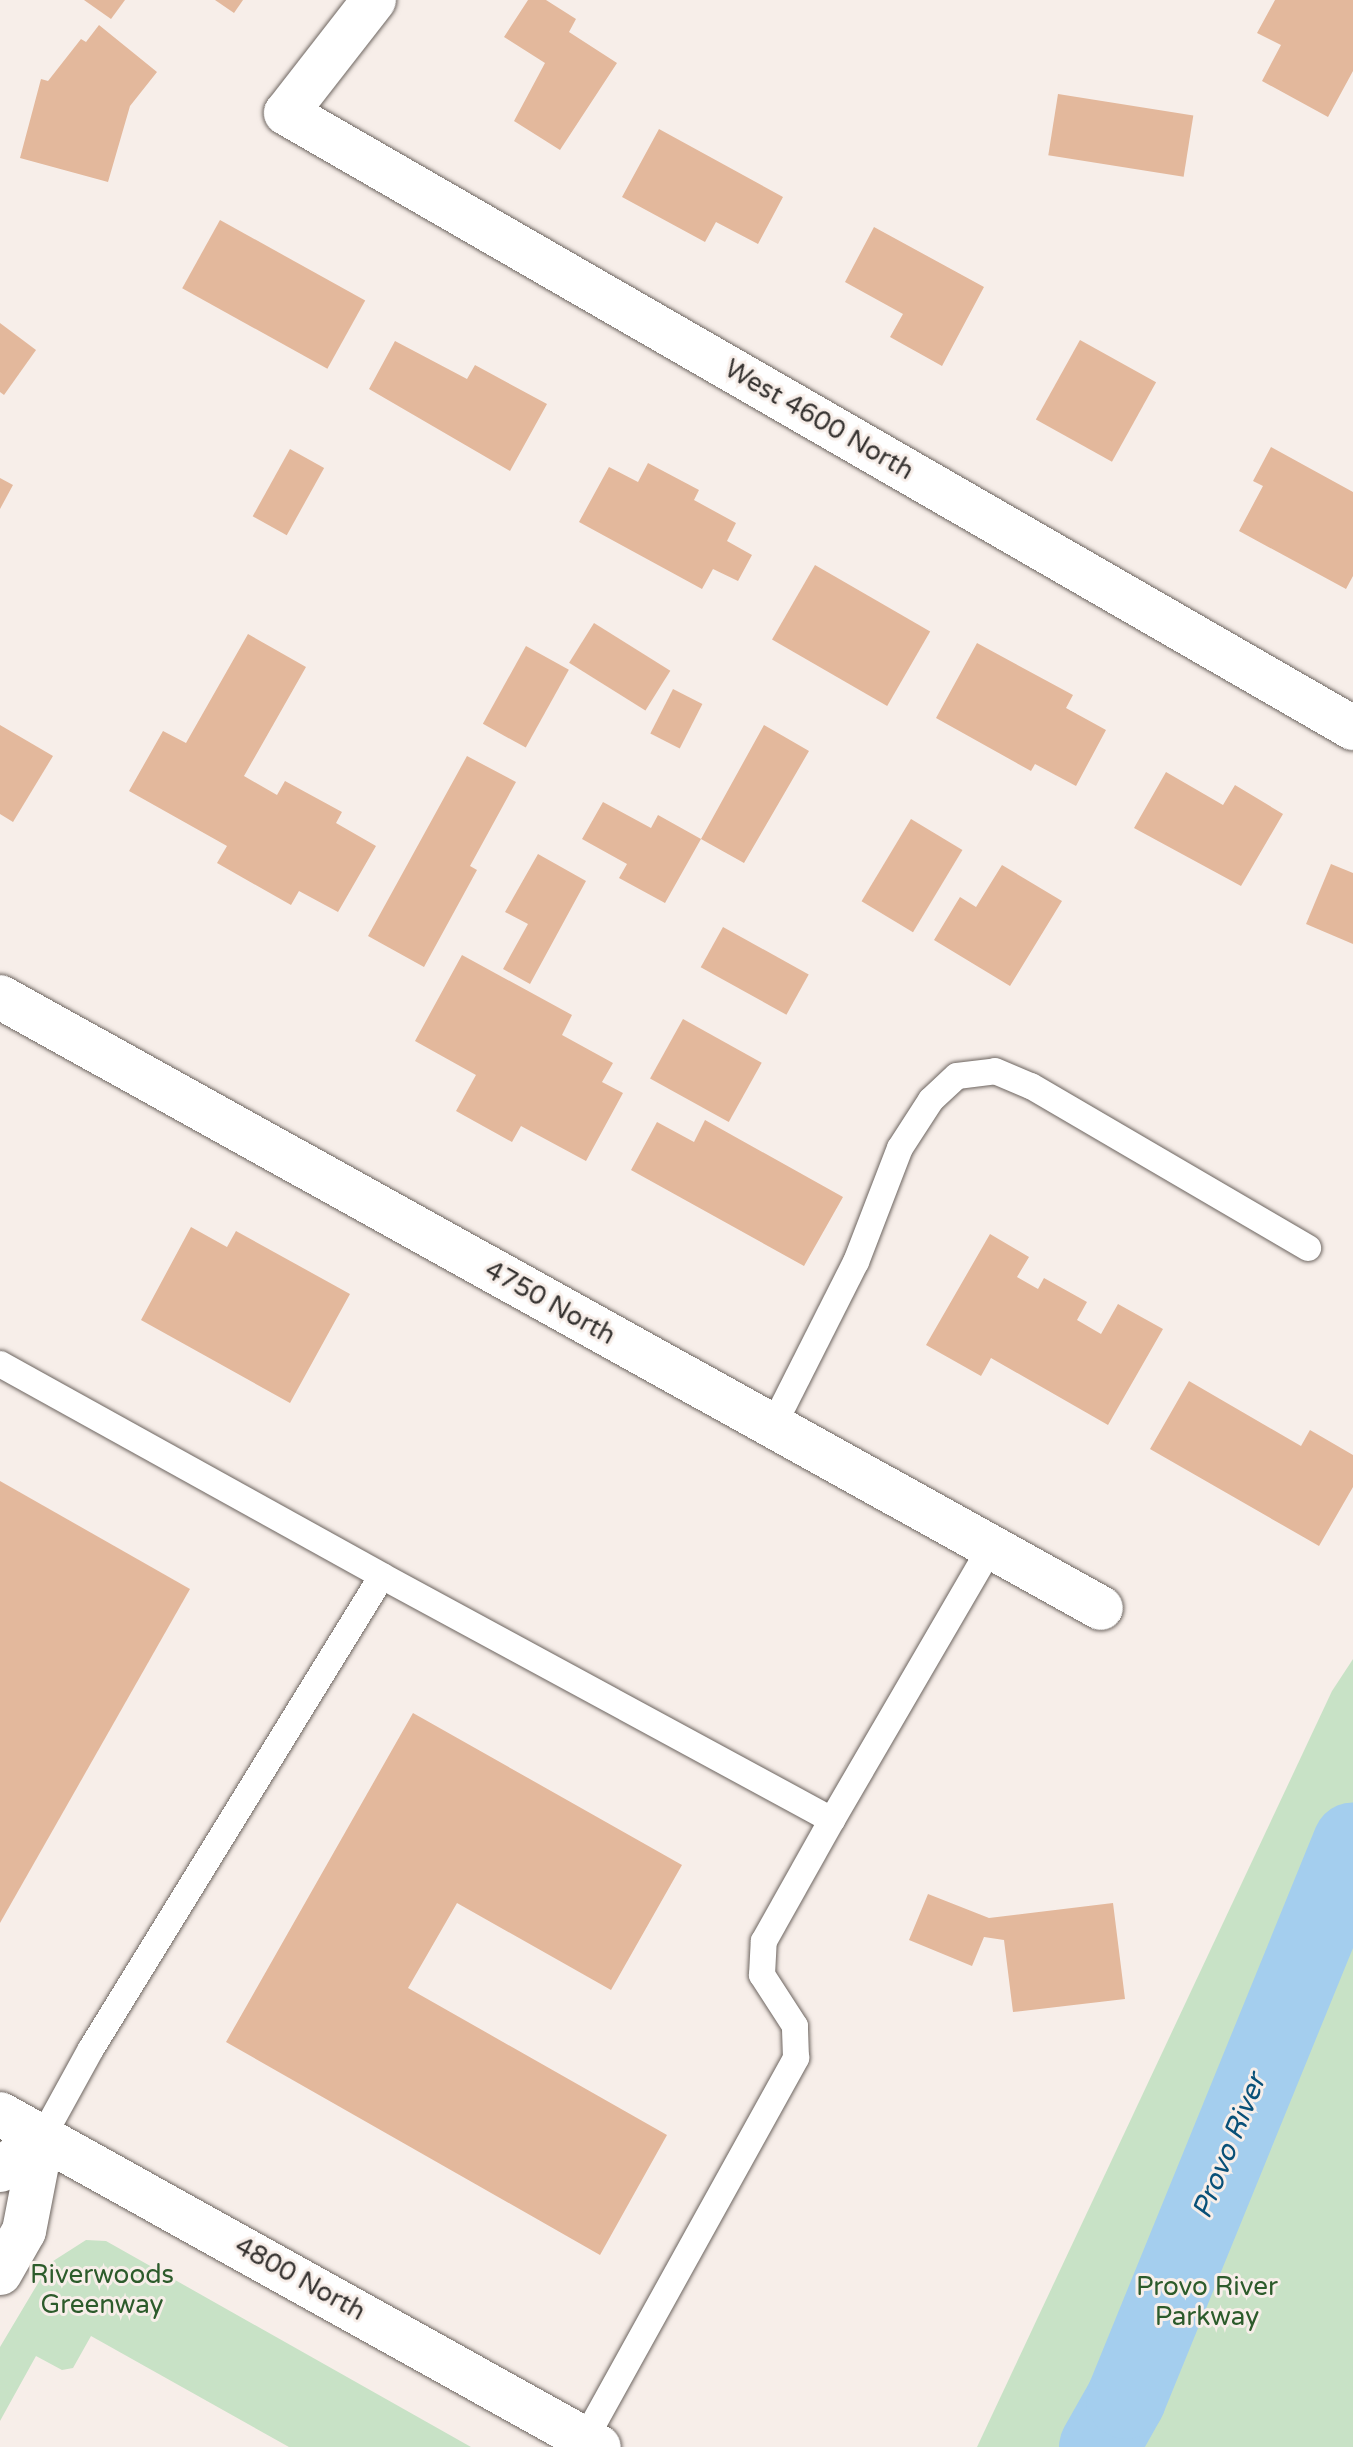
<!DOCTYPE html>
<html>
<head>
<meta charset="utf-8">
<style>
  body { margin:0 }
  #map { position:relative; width:1353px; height:2447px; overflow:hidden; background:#f7eee9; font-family:"Varela Round",sans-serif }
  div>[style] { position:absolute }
  .green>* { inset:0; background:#c8e2c6 }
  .river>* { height:80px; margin:-40px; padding:0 40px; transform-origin:40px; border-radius:40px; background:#a4ceee }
  .building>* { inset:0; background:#e3b89c; transform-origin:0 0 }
  .roads { filter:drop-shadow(0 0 2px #6d6560) drop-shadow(0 0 2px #6d6560) }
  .lane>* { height:26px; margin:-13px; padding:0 13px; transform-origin:13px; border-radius:13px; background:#fff }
  .street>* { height:44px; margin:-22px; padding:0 22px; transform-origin:22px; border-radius:22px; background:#fff }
  .primary>* { height:44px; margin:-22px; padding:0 22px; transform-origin:22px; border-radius:22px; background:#fff }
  span { translate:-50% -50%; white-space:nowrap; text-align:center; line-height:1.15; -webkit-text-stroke:6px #f7eee9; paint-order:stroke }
  .street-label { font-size:26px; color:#353230 }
  .park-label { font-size:26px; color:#2c5b2b }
  .water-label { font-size:28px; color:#085078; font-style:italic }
</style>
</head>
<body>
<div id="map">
  <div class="green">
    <i style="clip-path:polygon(1353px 1659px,1353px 2447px,977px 2447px,1332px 1691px)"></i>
    <i style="clip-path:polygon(86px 2240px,106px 2241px,471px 2447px,289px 2447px,91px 2336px,73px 2368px,62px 2370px,36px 2356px,0 2421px,0 2347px,50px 2263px)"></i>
  </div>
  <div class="river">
    <i style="left:1099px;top:2447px;width:55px;rotate:-60.6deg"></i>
    <i style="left:1126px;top:2399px;width:601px;rotate:-67.83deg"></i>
  </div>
  <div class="building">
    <i style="clip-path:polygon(84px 0,125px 0,111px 19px)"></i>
    <i style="clip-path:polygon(215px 0,243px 0,234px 13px)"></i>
    <i style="clip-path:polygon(528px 0,546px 0,576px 19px,569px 32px,617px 63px,560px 150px,514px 121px,545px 63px,504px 37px)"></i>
    <i style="clip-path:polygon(1275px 0,1353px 0,1353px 71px,1328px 117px,1262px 81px,1281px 45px,1257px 33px)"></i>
    <i style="clip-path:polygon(99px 25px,157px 72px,130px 106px,108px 182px,20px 158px,41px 79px,48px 81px,81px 39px,86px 42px)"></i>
    <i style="left:1058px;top:94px;width:137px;height:62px;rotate:9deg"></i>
    <i style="clip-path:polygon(659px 129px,783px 197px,758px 244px,716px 222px,705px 242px,622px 197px)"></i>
    <i style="left:220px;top:220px;width:166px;height:78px;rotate:29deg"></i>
    <i style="clip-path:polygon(874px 227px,984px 287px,942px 366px,890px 337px,903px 314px,845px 282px)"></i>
    <i style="clip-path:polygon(0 323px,36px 350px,4px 395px,0 392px)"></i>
    <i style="left:1080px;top:340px;width:87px;height:91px;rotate:29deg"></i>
    <i style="clip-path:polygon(395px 341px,467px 379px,475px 365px,547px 404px,510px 471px,369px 389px)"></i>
    <i style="clip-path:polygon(1271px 447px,1353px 492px,1353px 576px,1346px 589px,1239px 531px,1263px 486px,1253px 481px)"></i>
    <i style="left:290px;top:449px;width:39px;height:77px;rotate:29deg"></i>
    <i style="clip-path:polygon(648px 463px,699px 490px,694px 500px,736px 523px,727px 541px,752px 555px,738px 581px,713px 569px,702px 589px,579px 522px,609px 467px,638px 482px)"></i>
    <i style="clip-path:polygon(0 478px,13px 485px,0 509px)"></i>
    <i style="left:815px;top:565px;width:133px;height:86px;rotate:30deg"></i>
    <i style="left:594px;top:623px;width:90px;height:47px;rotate:32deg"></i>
    <i style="clip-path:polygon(248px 634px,306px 667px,244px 776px,277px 795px,285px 781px,342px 812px,336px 823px,376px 846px,338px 912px,299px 891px,291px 905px,217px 863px,227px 846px,129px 791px,163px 731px,186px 743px)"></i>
    <i style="clip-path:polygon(977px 643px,1073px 695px,1066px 708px,1106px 730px,1076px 786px,1035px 764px,1031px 771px,936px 718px)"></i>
    <i style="left:526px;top:646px;width:49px;height:89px;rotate:29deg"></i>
    <i style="left:673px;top:689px;width:33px;height:50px;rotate:27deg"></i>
    <i style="clip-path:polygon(0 725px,53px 756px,13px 822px,0 814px)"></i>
    <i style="clip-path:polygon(764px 725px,809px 751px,744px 863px,701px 839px,665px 903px,619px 878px,627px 864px,582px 839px,603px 802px,651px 828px,658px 815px,701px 839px)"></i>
    <i style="clip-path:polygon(467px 756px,516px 782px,470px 866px,477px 870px,424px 967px,368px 936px)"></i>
    <i style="clip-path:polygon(1166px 772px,1223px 805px,1235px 785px,1283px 814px,1241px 886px,1134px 828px)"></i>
    <i style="left:911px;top:819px;width:60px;height:96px;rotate:31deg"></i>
    <i style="clip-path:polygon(538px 854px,586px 881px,530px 984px,503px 969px,528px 924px,505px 912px)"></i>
    <i style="clip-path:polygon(1331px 864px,1353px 873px,1353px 944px,1306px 924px)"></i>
    <i style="clip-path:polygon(1002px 865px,1062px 901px,1010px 986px,934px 940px,960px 897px,976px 907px)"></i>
    <i style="left:723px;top:927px;width:98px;height:46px;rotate:29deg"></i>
    <i style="clip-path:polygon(462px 955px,572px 1015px,562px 1035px,613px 1063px,602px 1082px,623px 1093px,586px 1161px,521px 1126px,512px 1142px,456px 1111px,476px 1075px,415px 1041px)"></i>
    <i style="left:683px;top:1019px;width:90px;height:68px;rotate:29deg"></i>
    <i style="clip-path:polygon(705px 1120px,843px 1197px,804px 1266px,631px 1170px,657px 1122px,694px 1142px)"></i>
    <i style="clip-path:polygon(191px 1227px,227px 1247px,236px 1231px,350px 1294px,290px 1403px,141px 1320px)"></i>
    <i style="clip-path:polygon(990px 1234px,1029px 1257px,1017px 1277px,1038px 1289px,1044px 1278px,1087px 1302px,1077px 1320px,1101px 1334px,1118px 1304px,1163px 1329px,1108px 1425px,991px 1358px,981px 1376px,926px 1345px)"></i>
    <i style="clip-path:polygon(1189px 1381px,1301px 1446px,1310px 1430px,1353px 1455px,1353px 1487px,1319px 1546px,1150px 1449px)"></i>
    <i style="clip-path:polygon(0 1481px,190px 1589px,0 1923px)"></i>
    <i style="clip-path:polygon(413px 1713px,682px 1865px,611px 1990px,457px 1903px,408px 1988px,667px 2135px,600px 2255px,226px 2042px)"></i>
    <i style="clip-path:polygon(928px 1894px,989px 1918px,1113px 1903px,1125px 1999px,1013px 2012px,1004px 1940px,984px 1937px,972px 1966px,909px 1940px)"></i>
  </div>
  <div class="roads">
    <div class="lane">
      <i style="left:0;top:1364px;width:437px;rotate:29deg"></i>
      <i style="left:773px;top:1426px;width:184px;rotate:-63.2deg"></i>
      <i style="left:856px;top:1262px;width:122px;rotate:-68.9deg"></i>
      <i style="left:900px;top:1148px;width:57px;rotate:-57.1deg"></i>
      <i style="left:931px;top:1100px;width:35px;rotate:-43deg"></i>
      <i style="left:957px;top:1076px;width:38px;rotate:-7deg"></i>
      <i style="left:995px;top:1071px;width:39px;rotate:23deg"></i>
      <i style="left:1031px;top:1086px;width:321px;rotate:30.3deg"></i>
      <i style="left:42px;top:2138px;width:102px;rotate:-61.2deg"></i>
      <i style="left:91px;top:2049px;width:555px;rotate:-58.4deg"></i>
      <i style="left:382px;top:1576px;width:512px;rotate:28.47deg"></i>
      <i style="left:832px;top:1820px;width:316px;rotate:-59.8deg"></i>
      <i style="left:585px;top:2439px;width:436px;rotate:-61deg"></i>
      <i style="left:796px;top:2058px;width:32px;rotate:-92deg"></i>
      <i style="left:795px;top:2026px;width:61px;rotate:-122.9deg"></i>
      <i style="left:762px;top:1975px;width:34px;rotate:-87deg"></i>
      <i style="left:764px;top:1941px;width:139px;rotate:-60.7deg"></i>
    </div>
    <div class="street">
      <i style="left:374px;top:0;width:143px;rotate:127.9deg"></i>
      <i style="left:286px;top:113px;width:1232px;rotate:29.96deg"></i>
      <i style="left:0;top:997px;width:1259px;rotate:29.03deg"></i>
      <i style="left:0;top:2170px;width:53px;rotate:-37.3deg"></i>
      <i style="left:0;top:2273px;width:48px;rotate:-60.3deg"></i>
      <i style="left:24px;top:2231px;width:95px;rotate:-79deg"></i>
    </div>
    <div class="primary">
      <i style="left:0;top:2114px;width:685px;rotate:29.07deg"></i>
    </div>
  </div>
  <div class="street-label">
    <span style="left:819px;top:420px;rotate:30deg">West 4600 North</span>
    <span style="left:550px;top:1303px;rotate:29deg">4750 North</span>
    <span style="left:300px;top:2279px;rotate:29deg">4800 North</span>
  </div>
  <div class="park-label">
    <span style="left:102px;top:2290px">Riverwoods<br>Greenway</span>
    <span style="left:1207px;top:2302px">Provo River<br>Parkway</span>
  </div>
  <div class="water-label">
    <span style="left:1229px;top:2146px;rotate:-68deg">Provo River</span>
  </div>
</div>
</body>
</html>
